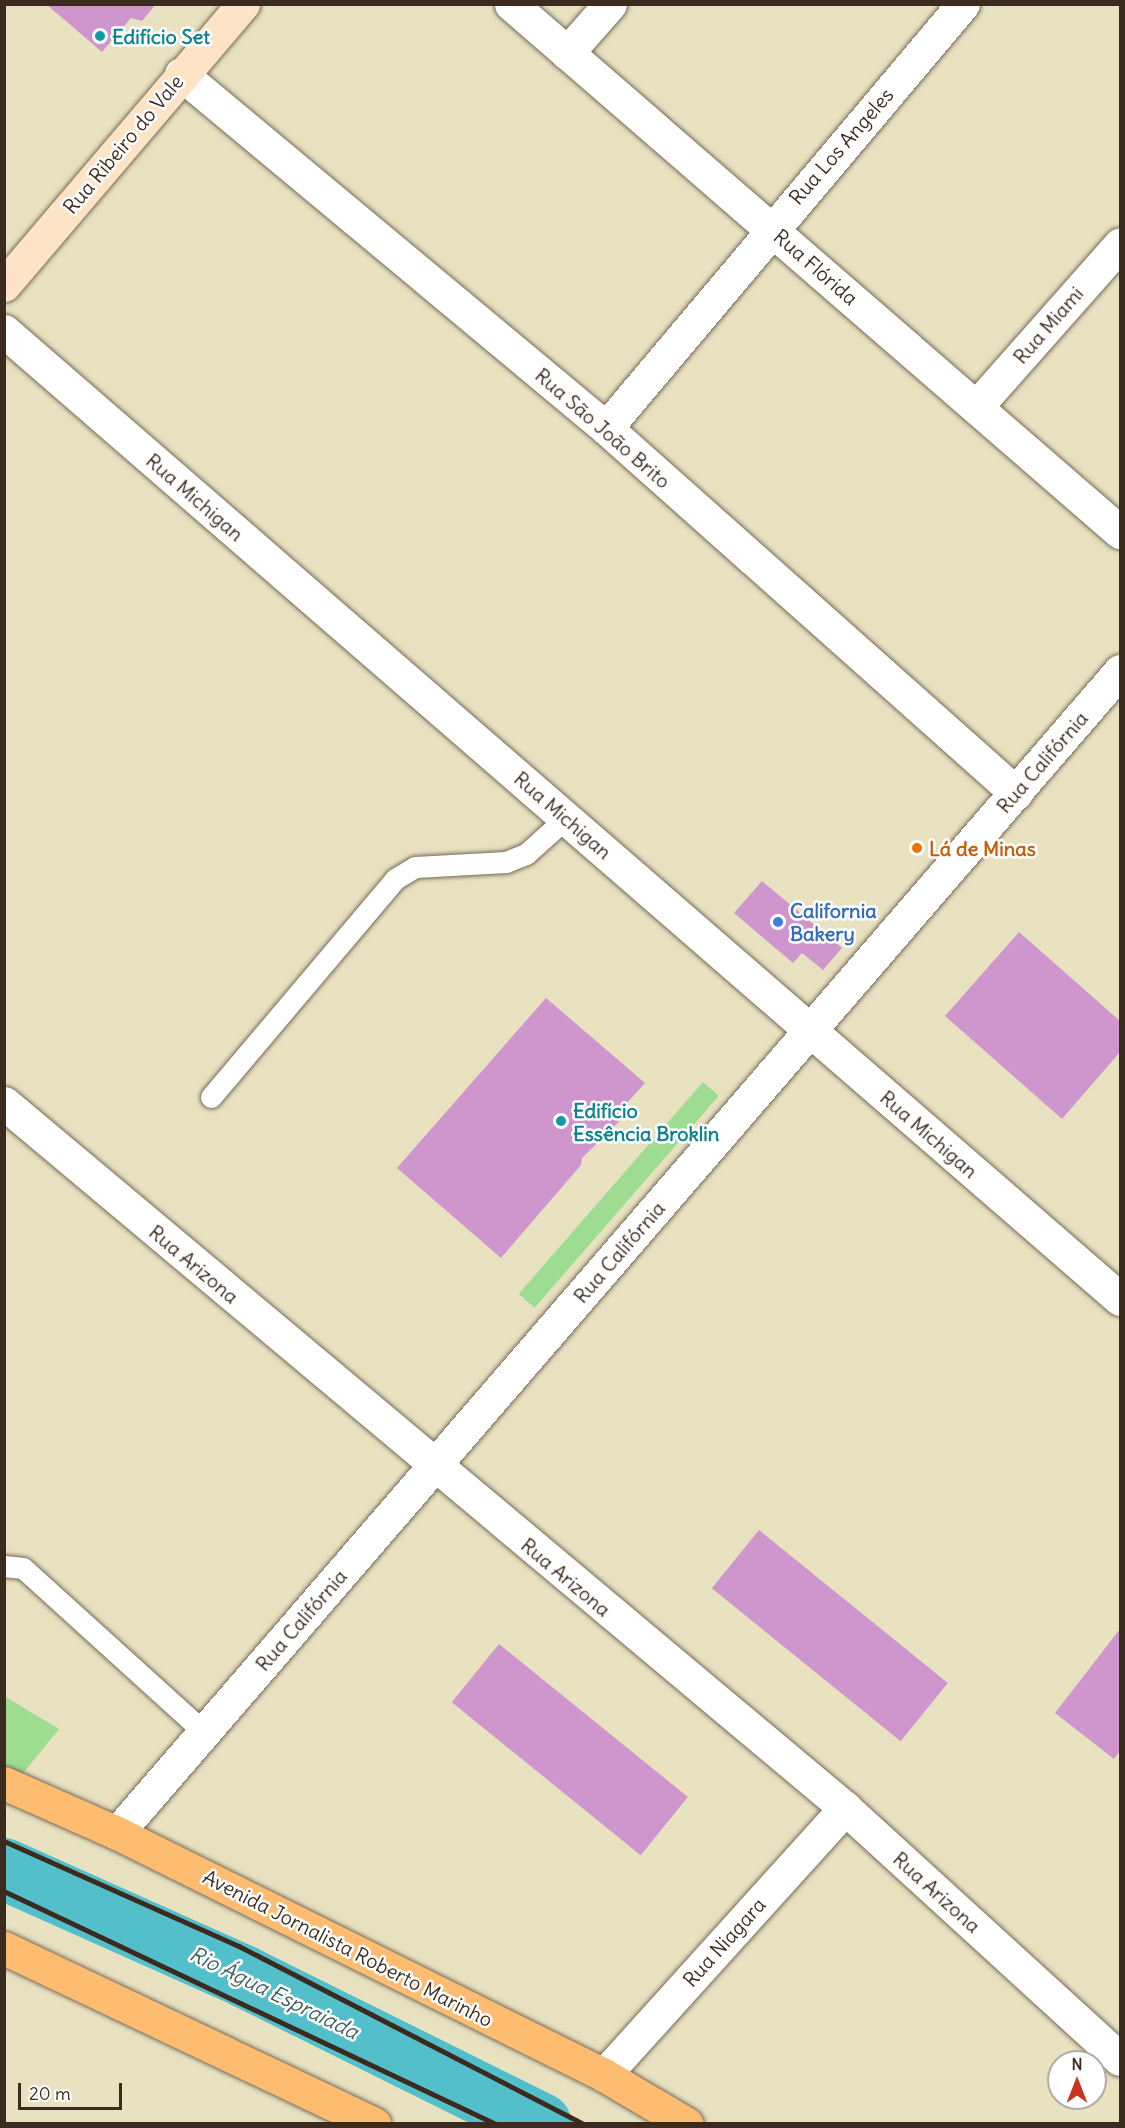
<!DOCTYPE html>
<html>
<head>
<meta charset="utf-8">
<style>
  body { margin:0 }
  #map { position:relative; width:1125px; height:2128px; overflow:hidden; background:#e8e2c1; font-family:Delius,sans-serif }
  div>[style] { position:absolute }
  .green>* { inset:0; background:#9edc91; transform-origin:0 0 }
  .river>* { height:62px; margin:-31px; padding:0 31px; transform-origin:31px; border-radius:31px; background:#52bfcb }
  .building>* { inset:0; background:#ce96cc; transform-origin:0 0 }
  .roads { filter:drop-shadow(0 0 2px #786a57) drop-shadow(0 0 2px #786a57) }
  .lane>* { height:21px; margin:-10.5px; padding:0 10.5px; transform-origin:10.5px; border-radius:10.5px; background:#fff }
  .street>* { height:33px; margin:-16.5px; padding:0 16.5px; transform-origin:16.5px; border-radius:16.5px; background:#fff }
  .secondary>* { height:33px; margin:-16.5px; padding:0 16.5px; transform-origin:16.5px; border-radius:16.5px; background:#fee4c6 }
  .primary>* { height:33px; margin:-16.5px; padding:0 16.5px; transform-origin:16.5px; border-radius:16.5px; background:#fdbc70 }
  .rail>* { height:4.5px; margin:-2.25px; padding:0 2.25px; transform-origin:2.25px; border-radius:2.25px; background:#3b2a1e }
  .dots>* { width:16px; height:16px; translate:-50% -50%; box-sizing:border-box; border:3px solid #fff; border-radius:50% }
  span { translate:-50% -50%; white-space:nowrap; text-align:center; line-height:1.15; -webkit-text-stroke:5px #fff; paint-order:stroke }
  .culture-label { font-size:20px; color:#0d838f; font-weight:700 }
  .left { translate:0 -50%; text-align:left }
  .street-label { font-size:20px; color:#3b2a1e }
  .food-label { font-size:20px; color:#c56008; font-weight:700 }
  .shop-label { font-size:20px; color:#366cbe; font-weight:700 }
  .water-label { font-size:21px; color:#435e5b; font-style:italic }
  .frame { position:absolute; inset:0; border:6px solid #3b2a1e; pointer-events:none }
  .north { position:absolute; left:1047px; top:2050px; width:60px; height:60px; box-sizing:border-box; background:#fff; border:2px solid #b1aaa5; border-radius:50%; rotate:0deg; font-size:16px; font-weight:700; line-height:24px; text-align:center; color:#3b2a1e }
  .north::after { content:''; display:block; margin:auto; width:21px; height:27px; background:#c8321e; clip-path:polygon(50% 0,100% 100%,50% 72%,0 100%) }
  .scale { position:absolute; left:18px; top:2083px; width:104px; height:27px; box-sizing:border-box; border:3px solid #3b2a1e; border-top:0; padding-left:8px; font-size:18px; line-height:21px; white-space:nowrap; color:#3b2a1e; -webkit-text-stroke:4px #fff; paint-order:stroke }
</style>
</head>
<body>
<div id="map">
  <div class="green">
    <i style="left:703px;top:1082px;width:21px;height:281px;rotate:41deg"></i>
    <i style="clip-path:polygon(4px 1696px,59px 1729px,16px 1782px,5px 1776px)"></i>
  </div>
  <div class="river">
    <i style="left:4px;top:1869px;width:264px;rotate:24.1deg"></i>
    <i style="left:245px;top:1977px;width:330px;rotate:26.4deg"></i>
  </div>
  <div class="building">
    <i style="clip-path:polygon(46px 4px,156px 4px,142px 21px,131px 18px,102px 52px)"></i>
    <i style="clip-path:polygon(762px 881px,842px 948px,823px 970px,802px 953px,793px 963px,734px 913px)"></i>
    <i style="clip-path:polygon(1019px 932px,1120px 1021px,1120px 1052px,1062px 1119px,945px 1016px)"></i>
    <i style="clip-path:polygon(546px 998px,645px 1083px,626px 1104px,629px 1112px,582px 1158px,581px 1165px,501px 1258px,397px 1168px)"></i>
    <i style="left:759px;top:1530px;width:243px;height:75px;rotate:39deg"></i>
    <i style="clip-path:polygon(1120px 1629px,1120px 1751px,1114px 1759px,1055px 1713px)"></i>
    <i style="left:499px;top:1644px;width:243px;height:75px;rotate:39deg"></i>
  </div>
  <div class="roads">
    <div class="lane">
      <i style="left:211px;top:1097px;width:285px;rotate:-49.8deg"></i>
      <i style="left:395px;top:879px;width:23px;rotate:-31deg"></i>
      <i style="left:415px;top:867px;width:91px;rotate:-3.1deg"></i>
      <i style="left:506px;top:862px;width:22px;rotate:-22deg"></i>
      <i style="left:526px;top:854px;width:54px;rotate:-42deg"></i>
      <i style="left:4px;top:1566px;width:19px;rotate:6deg"></i>
      <i style="left:23px;top:1568px;width:244px;rotate:42.2deg"></i>
    </div>
    <div class="street">
      <i style="left:511px;top:4px;width:806px;rotate:40.93deg"></i>
      <i style="left:567px;top:53px;width:65px;rotate:-48.7deg"></i>
      <i style="left:181px;top:74px;width:553px;rotate:39.79deg"></i>
      <i style="left:606px;top:428px;width:549px;rotate:41.68deg"></i>
      <i style="left:4px;top:331px;width:1477px;rotate:40.94deg"></i>
      <i style="left:976px;top:407px;width:217px;rotate:-48.5deg"></i>
      <i style="left:606px;top:428px;width:554px;rotate:-49.9deg"></i>
      <i style="left:4px;top:1103px;width:1097px;rotate:39.97deg"></i>
      <i style="left:845px;top:1808px;width:372px;rotate:42.4deg"></i>
      <i style="left:117px;top:1833px;width:1535px;rotate:-49.2deg"></i>
      <i style="left:604px;top:2075px;width:360px;rotate:-47.9deg"></i>
    </div>
    <div class="secondary">
      <i style="left:4px;top:285px;width:369px;rotate:-49.6deg"></i>
    </div>
    <div class="primary">
      <i style="left:4px;top:1783px;width:124px;rotate:23.9deg"></i>
      <i style="left:117px;top:1833px;width:544px;rotate:26.42deg"></i>
      <i style="left:604px;top:2075px;width:96px;rotate:30.6deg"></i>
      <i style="left:4px;top:1948px;width:410px;rotate:25.4deg"></i>
    </div>
  </div>
  <div class="rail">
    <i style="left:4px;top:1841px;width:257px;rotate:24.1deg"></i>
    <i style="left:239px;top:1946px;width:388px;rotate:27.3deg"></i>
    <i style="left:4px;top:1891px;width:544px;rotate:25.34deg"></i>
  </div>
  <div class="dots">
    <i style="left:100px;top:36px;background:#0f9aa8"></i>
    <i style="left:917px;top:848px;background:#e8710a"></i>
    <i style="left:778px;top:922px;background:#3f7fe0"></i>
    <i style="left:561px;top:1121px;background:#0f9aa8"></i>
  </div>
  <div class="culture-label">
    <span class="left" style="left:112px;top:36px">Edifício Set</span>
    <span class="left" style="left:573px;top:1122px">Edifício<br>Essência Broklin</span>
  </div>
  <div class="street-label">
    <span style="left:123px;top:144px;rotate:-50deg">Rua Ribeiro do Vale</span>
    <span style="left:841px;top:146px;rotate:-49deg">Rua Los Angeles</span>
    <span style="left:816px;top:267px;rotate:41deg">Rua Flórida</span>
    <span style="left:1048px;top:325px;rotate:-49deg">Rua Miami</span>
    <span style="left:603px;top:428px;rotate:41deg">Rua São João Brito</span>
    <span style="left:195px;top:497px;rotate:41deg">Rua Michigan</span>
    <span style="left:1042px;top:762px;rotate:-49deg">Rua Califórnia</span>
    <span style="left:563px;top:815px;rotate:41deg">Rua Michigan</span>
    <span style="left:929px;top:1134px;rotate:41deg">Rua Michigan</span>
    <span style="left:619px;top:1252px;rotate:-49deg">Rua Califórnia</span>
    <span style="left:194px;top:1264px;rotate:40deg">Rua Arizona</span>
    <span style="left:566px;top:1577px;rotate:40deg">Rua Arizona</span>
    <span style="left:301px;top:1620px;rotate:-49deg">Rua Califórnia</span>
    <span style="left:937px;top:1892px;rotate:42deg">Rua Arizona</span>
    <span style="left:724px;top:1942px;rotate:-48deg">Rua Niagara</span>
    <span style="left:348px;top:1948px;rotate:27deg">Avenida Jornalista Roberto Marinho</span>
  </div>
  <div class="food-label">
    <span class="left" style="left:929px;top:848px">Lá de Minas</span>
  </div>
  <div class="shop-label">
    <span class="left" style="left:790px;top:922px">California<br>Bakery</span>
  </div>
  <div class="water-label">
    <span style="left:274px;top:1993px;rotate:26deg">Rio Água Espraiada</span>
  </div>
  <div class="frame"></div>
  <div class="north">N</div>
  <div class="scale">20 m</div>
</div>
</body>
</html>
